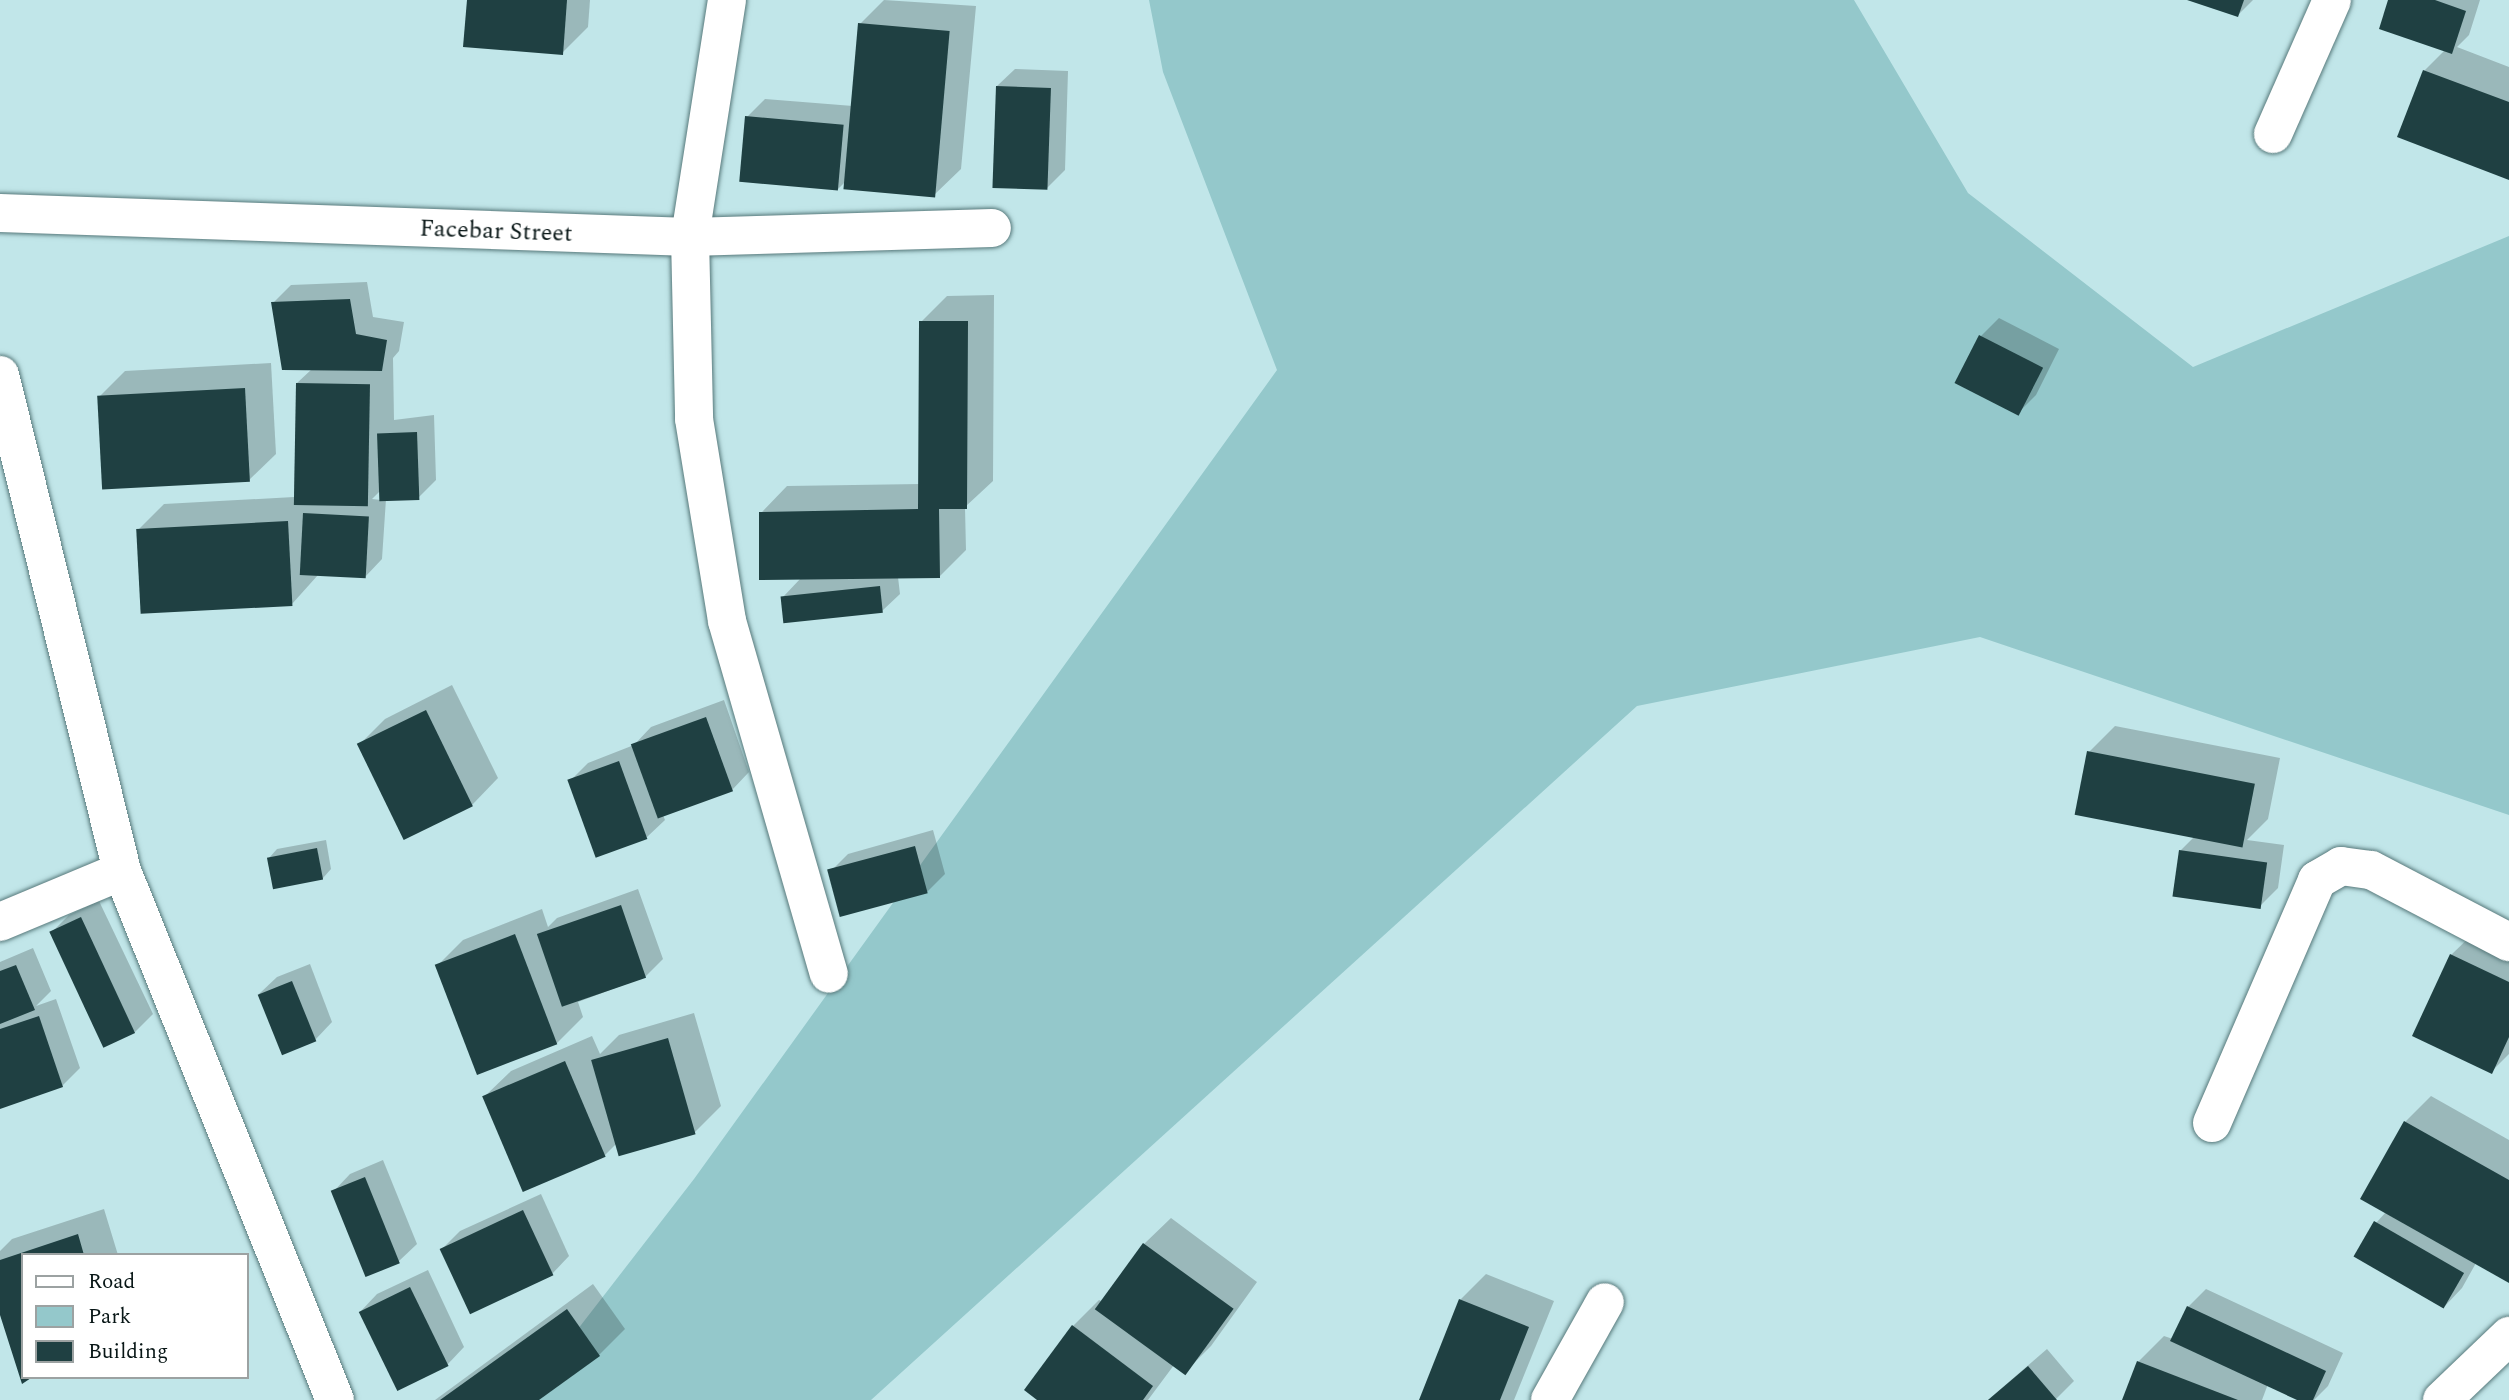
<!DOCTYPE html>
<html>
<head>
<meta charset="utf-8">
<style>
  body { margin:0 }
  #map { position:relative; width:2509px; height:1400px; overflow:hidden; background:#c1e6e9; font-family:Spectral,serif }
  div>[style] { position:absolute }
  .green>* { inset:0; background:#94c8cb }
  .shadow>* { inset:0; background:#0003 }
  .building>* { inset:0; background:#1f4042; transform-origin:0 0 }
  .roads { filter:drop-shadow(0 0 2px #57797b) drop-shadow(0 0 2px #57797b) }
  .minor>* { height:38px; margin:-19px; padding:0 19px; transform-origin:19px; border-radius:19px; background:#fff }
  span { translate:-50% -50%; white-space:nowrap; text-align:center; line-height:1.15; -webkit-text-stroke:7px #fff; paint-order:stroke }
  .street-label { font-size:24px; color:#081616 }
  .legend { position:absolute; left:21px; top:1253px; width:228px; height:126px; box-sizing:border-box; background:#fff; border:2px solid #9ca2a2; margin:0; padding:9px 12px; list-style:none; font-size:21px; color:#081616 }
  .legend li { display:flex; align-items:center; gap:14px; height:35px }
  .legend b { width:35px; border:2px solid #9ca2a2 }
</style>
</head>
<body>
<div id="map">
  <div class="green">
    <i style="clip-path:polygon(1149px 0,1854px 0,1968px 193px,2193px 367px,2509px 236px,2509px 815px,1980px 637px,1637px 706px,871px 1400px,523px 1400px,694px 1179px,1277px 370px,1163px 72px)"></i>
  </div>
  <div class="shadow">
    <i style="clip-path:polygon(469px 0,590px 0,588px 27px,562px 53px)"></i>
    <i style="clip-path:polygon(884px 0,976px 6px,961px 169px,934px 195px,847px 180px,838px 189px,747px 117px,765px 99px,853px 106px,860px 24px)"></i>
    <i style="clip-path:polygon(2191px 0,2253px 0,2238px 15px)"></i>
    <i style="clip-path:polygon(2390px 0,2480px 0,2469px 35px,2457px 47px,2509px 67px,2509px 178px,2424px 71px,2445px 50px)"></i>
    <i style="clip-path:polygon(1015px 69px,1068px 71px,1065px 170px,1047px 188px,997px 86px)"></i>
    <i style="clip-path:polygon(evenodd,367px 282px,373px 317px,404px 322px,399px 351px,393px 358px,394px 420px,434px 415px,436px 480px,418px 498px,386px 499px,382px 559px,365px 577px,318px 575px,292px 604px,137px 531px,164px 504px,294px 497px,297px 383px,312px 369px,273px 303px,291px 285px,367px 282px,381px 490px,381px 500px,372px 499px,381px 490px)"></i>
    <i style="clip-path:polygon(994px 295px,993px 481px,965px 507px,966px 550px,940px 576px,898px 577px,900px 594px,882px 611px,783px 597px,801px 578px,761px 513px,787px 486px,920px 484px,921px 322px,947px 296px)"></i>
    <i style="clip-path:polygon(1999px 318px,2059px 349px,2036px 395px,2018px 413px,1981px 336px)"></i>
    <i style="clip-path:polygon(271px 363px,276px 454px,249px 480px,99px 397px,125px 371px)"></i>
    <i style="clip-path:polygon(452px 685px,498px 778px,472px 805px,359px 745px,385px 719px)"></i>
    <i style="clip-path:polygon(724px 700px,749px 772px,732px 790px,663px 815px,665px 820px,647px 837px,570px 781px,588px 763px,634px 745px,651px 727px)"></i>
    <i style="clip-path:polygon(2115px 726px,2280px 758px,2268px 819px,2247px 840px,2284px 845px,2278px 888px,2260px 906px,2180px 851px,2195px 836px,2089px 752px)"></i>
    <i style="clip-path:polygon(933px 830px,945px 874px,927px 892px,830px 872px,848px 854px)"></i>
    <i style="clip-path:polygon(326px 840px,331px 869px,323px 878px,269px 858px,277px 849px)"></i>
    <i style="clip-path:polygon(638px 889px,663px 959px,645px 977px,578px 1002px,583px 1017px,557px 1043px,437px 966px,463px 940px,542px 909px,548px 927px,557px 918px)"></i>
    <i style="clip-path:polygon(99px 901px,153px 1014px,135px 1032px,51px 933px,69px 915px)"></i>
    <i style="clip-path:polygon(2478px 929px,2509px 944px,2509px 1054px,2491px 1072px,2451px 955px)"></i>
    <i style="clip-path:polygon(33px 948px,51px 991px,36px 1006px,56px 999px,80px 1068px,62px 1086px,0 1107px,0 962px)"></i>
    <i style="clip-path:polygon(310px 964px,332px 1022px,315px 1040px,259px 994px,277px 977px)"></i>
    <i style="clip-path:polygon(694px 1013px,721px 1106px,695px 1132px,620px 1154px,617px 1143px,605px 1155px,484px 1097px,511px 1071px,592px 1036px,600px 1054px,619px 1035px)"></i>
    <i style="clip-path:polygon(2431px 1096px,2509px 1140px,2509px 1281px,2476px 1263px,2462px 1288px,2445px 1306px,2376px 1223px,2386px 1212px,2405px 1122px)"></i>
    <i style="clip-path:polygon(383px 1160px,417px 1244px,399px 1261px,367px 1275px,333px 1192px,350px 1174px)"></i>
    <i style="clip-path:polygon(541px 1194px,569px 1256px,552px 1274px,442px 1249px,460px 1231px)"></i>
    <i style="clip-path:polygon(104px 1209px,118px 1255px,23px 1255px,23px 1377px,27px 1377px,22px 1379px,0 1309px,0 1251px,12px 1239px)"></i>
    <i style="clip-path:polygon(1171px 1218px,1257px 1282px,1211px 1346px,1185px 1372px,1174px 1365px,1148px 1400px,1040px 1400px,1073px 1326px,1099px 1300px,1103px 1302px,1144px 1244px)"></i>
    <i style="clip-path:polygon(428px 1270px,464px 1347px,447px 1365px,360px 1312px,377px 1294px)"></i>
    <i style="clip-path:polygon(1486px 1274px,1554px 1301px,1514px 1400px,1420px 1400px,1460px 1300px)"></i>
    <i style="clip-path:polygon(593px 1284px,625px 1329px,599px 1355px,536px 1400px,435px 1400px)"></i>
    <i style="clip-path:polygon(2206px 1289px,2343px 1353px,2328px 1386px,2314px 1400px,2301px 1400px,2268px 1384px,2262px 1400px,2124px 1400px,2138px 1362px,2164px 1336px,2173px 1339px,2188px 1307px)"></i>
    <i style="clip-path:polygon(2047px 1349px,2074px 1381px,2056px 1399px,1988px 1400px)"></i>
  </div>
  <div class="building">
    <i style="clip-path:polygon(467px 0,567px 0,563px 55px,463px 47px)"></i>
    <i style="clip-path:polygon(2187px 0,2244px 0,2238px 17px)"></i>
    <i style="clip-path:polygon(2388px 0,2435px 0,2466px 11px,2452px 54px,2379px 29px)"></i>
    <i style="left:858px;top:23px;width:92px;height:167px;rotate:5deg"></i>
    <i style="clip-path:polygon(2423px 70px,2509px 102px,2509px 180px,2397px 137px)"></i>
    <i style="left:996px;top:86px;width:55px;height:102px;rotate:2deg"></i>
    <i style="left:745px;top:116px;width:99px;height:66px;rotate:5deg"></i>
    <i style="clip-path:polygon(350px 299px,356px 334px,387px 340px,382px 371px,282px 370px,271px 302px)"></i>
    <i style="clip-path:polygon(919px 321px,968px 321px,967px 509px,939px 509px,940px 578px,759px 580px,759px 512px,918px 509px)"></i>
    <i style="left:1979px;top:335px;width:72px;height:54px;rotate:27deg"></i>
    <i style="left:296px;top:383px;width:74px;height:122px;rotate:1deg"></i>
    <i style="left:245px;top:388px;width:94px;height:148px;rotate:87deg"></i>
    <i style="left:417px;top:432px;width:68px;height:40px;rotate:88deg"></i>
    <i style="left:303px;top:513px;width:66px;height:62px;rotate:3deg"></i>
    <i style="left:288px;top:521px;width:85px;height:152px;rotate:87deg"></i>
    <i style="left:880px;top:586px;width:27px;height:100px;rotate:84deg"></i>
    <i style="left:426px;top:710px;width:107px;height:77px;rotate:64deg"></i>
    <i style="left:706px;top:717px;width:79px;height:80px;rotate:70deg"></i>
    <i style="left:2087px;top:751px;width:171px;height:65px;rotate:11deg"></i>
    <i style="left:619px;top:761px;width:83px;height:55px;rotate:70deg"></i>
    <i style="left:915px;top:846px;width:49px;height:91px;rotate:75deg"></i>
    <i style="left:317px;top:848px;width:32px;height:51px;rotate:79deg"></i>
    <i style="left:2179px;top:850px;width:89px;height:47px;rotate:8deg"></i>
    <i style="left:621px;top:905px;width:77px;height:89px;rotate:71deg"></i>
    <i style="left:81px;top:917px;width:128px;height:35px;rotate:65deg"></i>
    <i style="left:515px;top:934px;width:118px;height:86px;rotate:69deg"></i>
    <i style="clip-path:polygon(2450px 954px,2509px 982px,2509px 1037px,2492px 1074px,2412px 1036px)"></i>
    <i style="clip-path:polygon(16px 965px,35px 1010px,0 1024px,0 971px)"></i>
    <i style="left:292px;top:981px;width:65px;height:37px;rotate:68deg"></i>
    <i style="clip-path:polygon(39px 1016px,63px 1087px,0 1109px,0 1029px)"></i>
    <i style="left:668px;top:1038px;width:100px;height:80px;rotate:74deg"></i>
    <i style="left:565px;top:1061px;width:104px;height:90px;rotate:67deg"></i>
    <i style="clip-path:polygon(2404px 1121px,2509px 1180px,2509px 1283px,2360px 1199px)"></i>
    <i style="left:365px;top:1177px;width:93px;height:37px;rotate:68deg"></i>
    <i style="left:523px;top:1210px;width:72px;height:92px;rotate:65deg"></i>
    <i style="left:2374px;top:1221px;width:104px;height:41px;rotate:30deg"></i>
    <i style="clip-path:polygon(78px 1234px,84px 1255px,23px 1255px,23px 1377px,31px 1378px,22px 1384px,0 1315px,0 1260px)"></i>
    <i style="left:1143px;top:1243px;width:112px;height:82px;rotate:36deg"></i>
    <i style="left:410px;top:1287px;width:88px;height:57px;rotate:64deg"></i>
    <i style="clip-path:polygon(1459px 1299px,1529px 1327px,1500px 1400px,1419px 1400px)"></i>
    <i style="clip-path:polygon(2187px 1306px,2326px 1371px,2313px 1400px,2297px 1400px,2170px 1341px)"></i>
    <i style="clip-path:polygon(567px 1309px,600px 1356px,539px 1400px,440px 1400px)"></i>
    <i style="clip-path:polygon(1072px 1325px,1153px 1386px,1143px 1400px,1037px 1400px,1024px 1390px)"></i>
    <i style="clip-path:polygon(2137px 1361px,2238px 1400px,2122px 1400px)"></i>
    <i style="clip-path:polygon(2028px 1366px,2057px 1400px,1988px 1400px)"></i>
  </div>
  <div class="roads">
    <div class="minor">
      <i style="left:727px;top:0;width:240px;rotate:98.9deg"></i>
      <i style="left:690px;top:237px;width:182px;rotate:88.7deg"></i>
      <i style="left:694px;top:419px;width:205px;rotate:80.7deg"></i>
      <i style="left:727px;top:621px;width:367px;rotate:73.9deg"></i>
      <i style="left:2273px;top:134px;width:146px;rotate:-66.2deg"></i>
      <i style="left:0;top:213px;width:690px;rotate:1.99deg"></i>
      <i style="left:690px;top:237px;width:302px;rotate:-1.7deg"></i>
      <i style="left:0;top:375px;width:511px;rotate:76.18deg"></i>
      <i style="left:122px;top:871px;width:570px;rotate:68.07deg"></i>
      <i style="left:0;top:922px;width:132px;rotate:-22.7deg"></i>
      <i style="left:2212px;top:1123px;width:265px;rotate:-66.6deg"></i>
      <i style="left:2317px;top:880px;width:28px;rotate:-30deg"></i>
      <i style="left:2341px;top:866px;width:30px;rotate:8deg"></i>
      <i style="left:2371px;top:870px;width:156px;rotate:27.6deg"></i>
      <i style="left:1550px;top:1400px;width:112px;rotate:-60.7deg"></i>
      <i style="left:2442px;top:1400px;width:93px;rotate:-43.7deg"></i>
    </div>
  </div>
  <div class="street-label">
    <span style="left:496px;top:232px;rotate:2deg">Facebar Street</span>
  </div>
  <ul class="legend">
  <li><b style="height:9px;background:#fff"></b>Road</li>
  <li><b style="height:19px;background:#94c8cb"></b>Park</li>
  <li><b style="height:19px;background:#1f4042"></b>Building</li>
  </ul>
</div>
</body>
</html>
